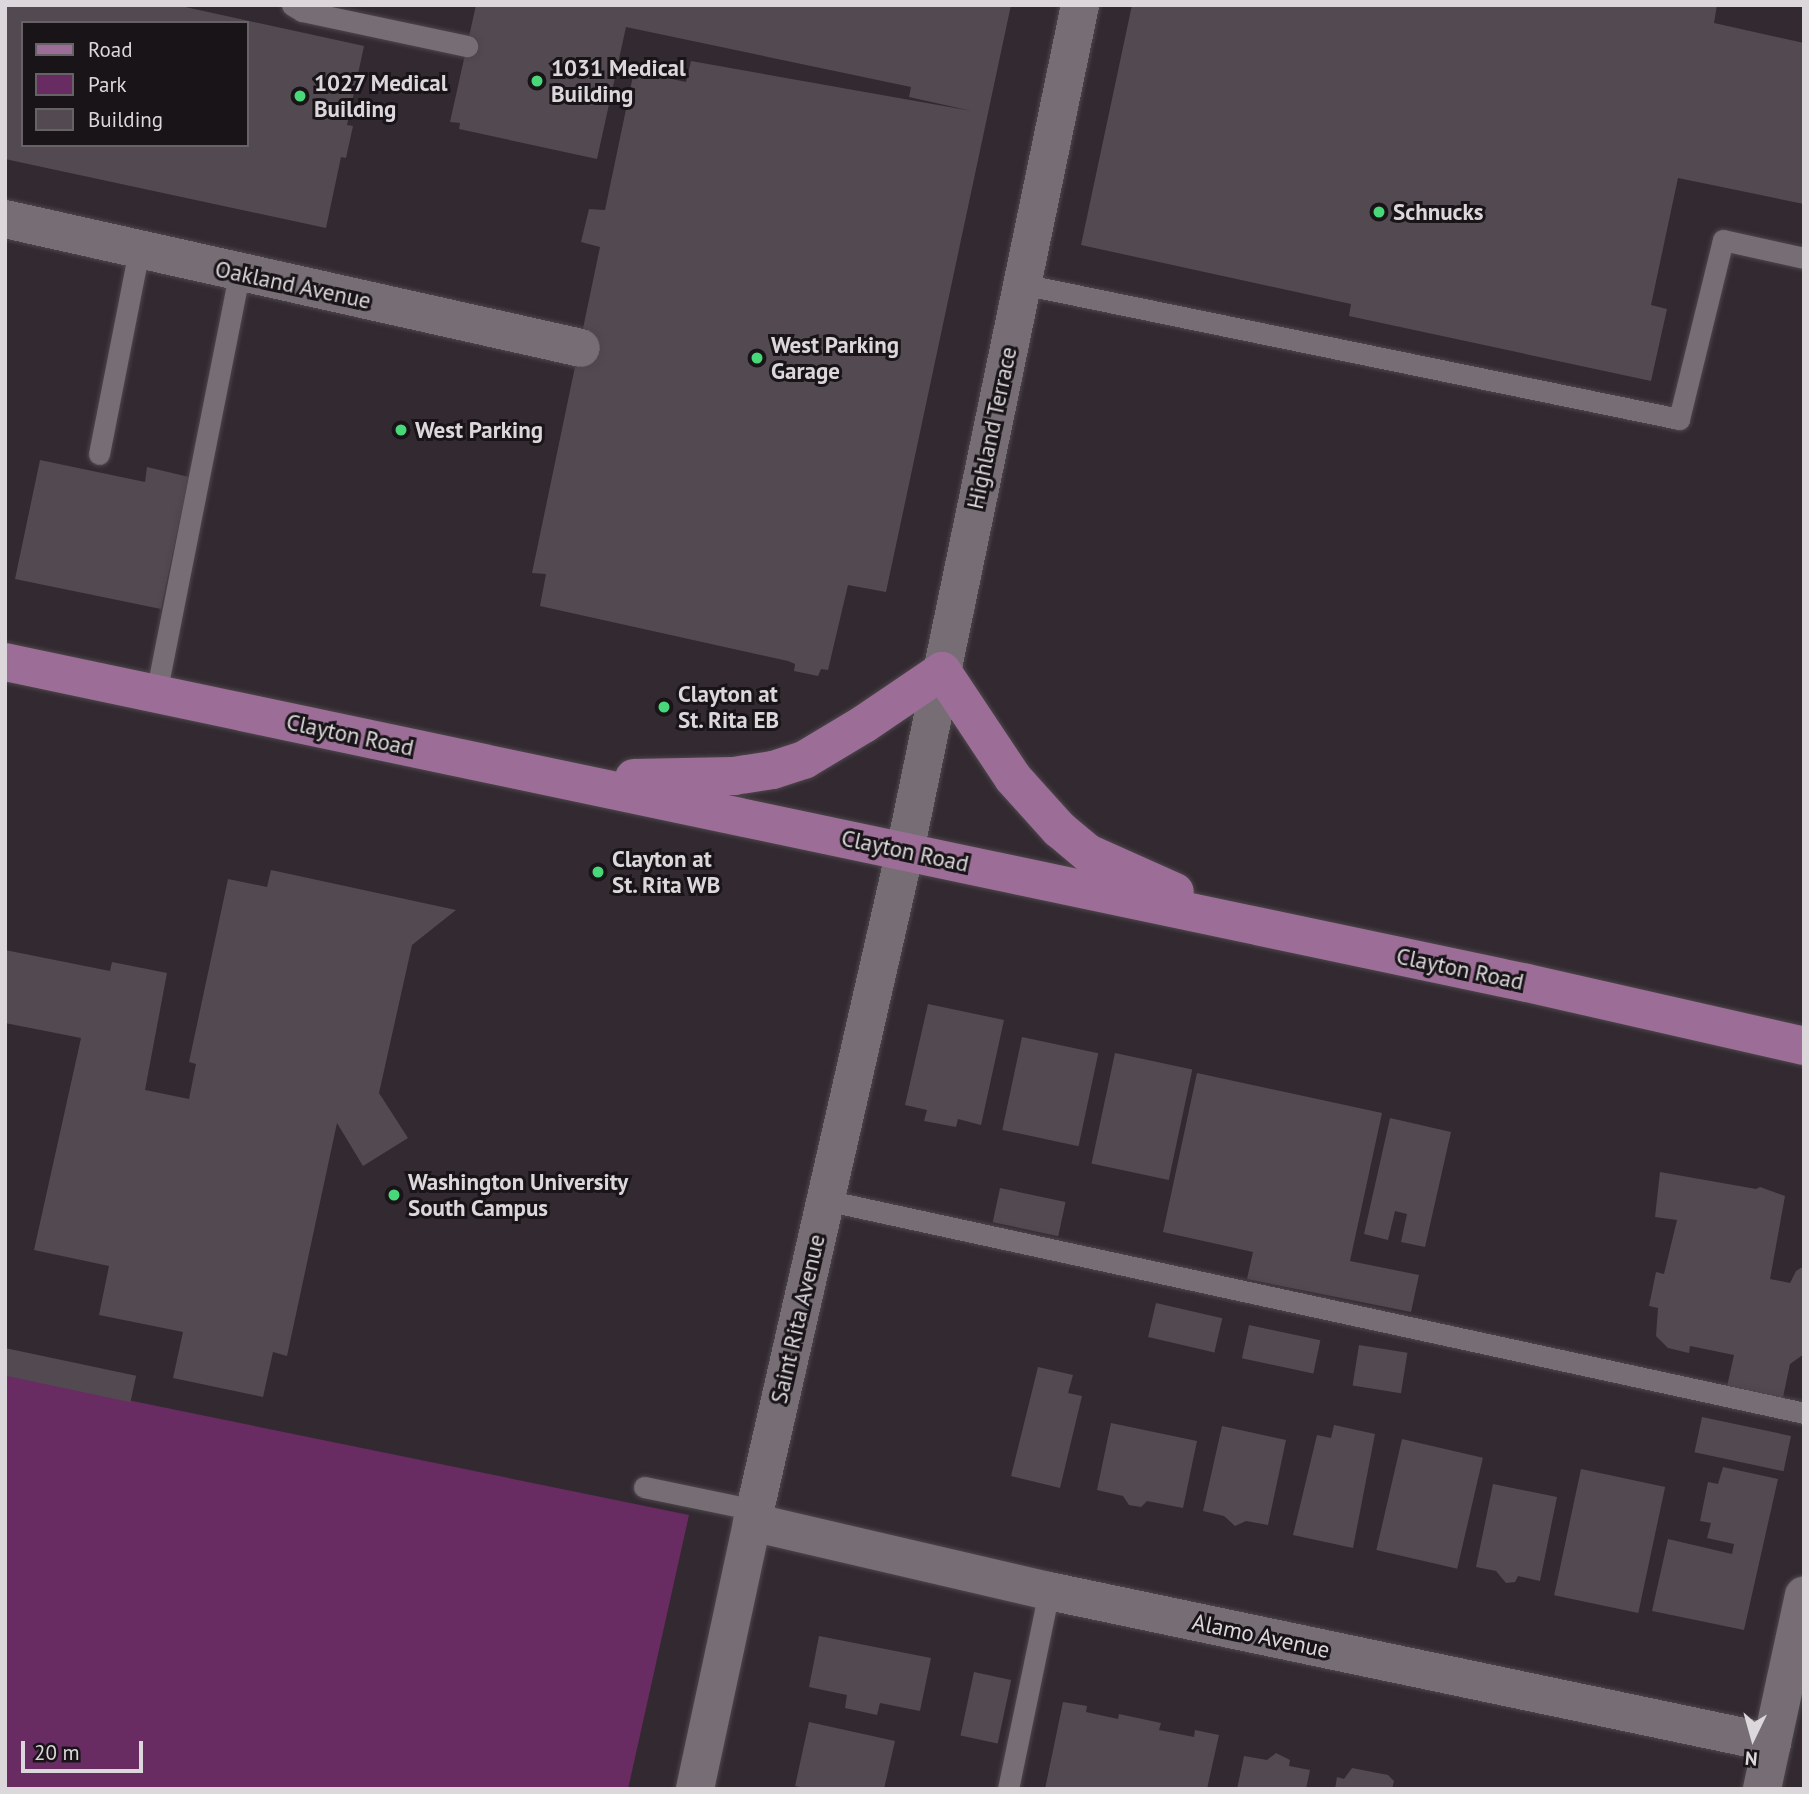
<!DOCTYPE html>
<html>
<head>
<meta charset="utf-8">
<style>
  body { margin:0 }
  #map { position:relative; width:1809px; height:1794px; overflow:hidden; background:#332a31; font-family:"PT Sans",sans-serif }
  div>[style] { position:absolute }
  .green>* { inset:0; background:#682c63 }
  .building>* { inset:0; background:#534951; transform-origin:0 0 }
  .roads { filter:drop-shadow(0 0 2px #4c464b) drop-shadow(0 0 2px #4c464b) }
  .lane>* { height:21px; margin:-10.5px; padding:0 10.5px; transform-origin:10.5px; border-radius:10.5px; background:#776d75 }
  .street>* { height:38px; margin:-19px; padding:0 19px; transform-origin:19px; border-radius:19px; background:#776d75 }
  .primary>* { height:38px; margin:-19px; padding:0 19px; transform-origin:19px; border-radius:19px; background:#9c6e97 }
  .dots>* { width:19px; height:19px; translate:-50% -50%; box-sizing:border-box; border:4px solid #181417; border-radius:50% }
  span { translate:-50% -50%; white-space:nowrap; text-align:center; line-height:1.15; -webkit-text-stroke:6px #181417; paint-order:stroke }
  .poi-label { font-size:23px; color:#dcd7db; font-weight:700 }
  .left { translate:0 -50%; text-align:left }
  .street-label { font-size:23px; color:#dcd7db }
  .frame { position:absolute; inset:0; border:7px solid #dcd7db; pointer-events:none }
  .legend { position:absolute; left:21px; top:21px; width:228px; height:126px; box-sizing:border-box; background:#181417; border:2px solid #666265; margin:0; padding:9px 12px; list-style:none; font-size:21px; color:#dcd7db }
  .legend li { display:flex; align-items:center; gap:14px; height:35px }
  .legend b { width:35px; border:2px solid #666265 }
  .north { position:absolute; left:1718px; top:1703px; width:70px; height:70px; -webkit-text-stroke:5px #181417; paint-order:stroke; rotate:185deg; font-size:19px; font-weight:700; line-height:28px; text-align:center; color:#dcd7db }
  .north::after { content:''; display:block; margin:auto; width:24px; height:32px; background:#dcd7db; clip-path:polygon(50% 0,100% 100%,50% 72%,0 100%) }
  .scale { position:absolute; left:21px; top:1741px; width:122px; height:32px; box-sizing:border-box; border:4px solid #dcd7db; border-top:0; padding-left:9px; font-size:21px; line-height:24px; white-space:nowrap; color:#dcd7db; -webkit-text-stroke:5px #181417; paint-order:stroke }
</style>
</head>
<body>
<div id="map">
  <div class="green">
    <i style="clip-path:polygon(5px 1375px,689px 1515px,628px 1789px,5px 1789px)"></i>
  </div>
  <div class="building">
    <i style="clip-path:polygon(evenodd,5px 5px,176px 5px,364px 46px,347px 125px,353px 126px,346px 158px,341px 157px,326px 228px,5px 159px,5px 5px,23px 23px,247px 23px,247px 145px,23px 145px,23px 23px)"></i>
    <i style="clip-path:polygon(476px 5px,1011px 5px,886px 592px,848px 585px,828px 670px,821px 669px,818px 676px,794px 671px,795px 664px,788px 661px,540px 606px,546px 574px,532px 573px,600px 247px,581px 242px,589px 209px,605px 210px,634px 71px,686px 82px,691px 61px,972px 111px,909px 97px,911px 87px,626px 27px,597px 159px,459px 129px,460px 123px,450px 122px)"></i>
    <i style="clip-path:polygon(1132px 5px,1717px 5px,1714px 23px,1804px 43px,1804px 204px,1678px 178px,1651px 305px,1667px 309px,1651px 381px,1349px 316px,1351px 304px,1081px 245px)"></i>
    <i style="clip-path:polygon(40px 460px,145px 482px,147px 467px,189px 477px,161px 609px,15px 579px)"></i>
    <i style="clip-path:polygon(271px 870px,456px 910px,412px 945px,379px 1093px,408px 1138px,363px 1166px,337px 1123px,287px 1356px,273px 1352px,263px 1397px,173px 1378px,183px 1332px,99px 1315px,109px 1266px,34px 1250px,81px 1038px,5px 1023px,5px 950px,110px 971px,112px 962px,167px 973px,145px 1090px,189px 1099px,196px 1064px,189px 1062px,228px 879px,267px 887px)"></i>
    <i style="clip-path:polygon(928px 1004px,1004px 1020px,981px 1125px,958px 1119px,956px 1127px,924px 1121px,927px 1110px,905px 1105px)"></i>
    <i style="left:1022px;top:1037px;width:78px;height:95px;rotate:12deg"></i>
    <i style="left:1115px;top:1053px;width:79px;height:113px;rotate:12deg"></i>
    <i style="clip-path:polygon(1197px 1073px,1382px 1113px,1350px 1261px,1419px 1275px,1411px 1312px,1247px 1279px,1253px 1252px,1163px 1232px)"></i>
    <i style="clip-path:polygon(1390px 1118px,1451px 1132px,1425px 1247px,1401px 1242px,1407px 1214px,1395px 1211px,1388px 1240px,1364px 1234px)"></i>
    <i style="clip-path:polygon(1660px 1172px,1756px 1189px,1760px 1187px,1785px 1196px,1770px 1279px,1790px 1283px,1796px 1271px,1804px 1266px,1804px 1354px,1790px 1364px,1782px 1402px,1726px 1391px,1734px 1355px,1690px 1346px,1689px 1353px,1668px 1348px,1656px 1336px,1658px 1308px,1649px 1306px,1656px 1272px,1664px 1274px,1677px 1220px,1655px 1217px)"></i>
    <i style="left:1000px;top:1188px;width:67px;height:35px;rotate:12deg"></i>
    <i style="left:1156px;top:1303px;width:68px;height:35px;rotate:13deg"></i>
    <i style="left:1249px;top:1325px;width:73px;height:34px;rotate:12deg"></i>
    <i style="left:1359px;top:1345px;width:49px;height:41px;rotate:9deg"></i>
    <i style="left:5px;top:1348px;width:134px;height:27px;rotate:12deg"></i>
    <i style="clip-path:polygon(1038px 1367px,1073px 1375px,1068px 1393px,1082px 1396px,1060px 1488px,1011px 1476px)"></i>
    <i style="left:1702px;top:1417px;width:91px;height:36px;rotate:12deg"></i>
    <i style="clip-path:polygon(1111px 1423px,1197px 1441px,1183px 1508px,1147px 1501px,1141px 1507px,1129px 1505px,1123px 1496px,1097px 1490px)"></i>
    <i style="clip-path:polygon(1334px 1425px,1375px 1434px,1353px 1548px,1293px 1535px,1317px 1435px,1331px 1438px)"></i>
    <i style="clip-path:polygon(1222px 1426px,1286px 1440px,1268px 1525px,1246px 1521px,1235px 1526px,1224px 1516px,1203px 1511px)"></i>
    <i style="left:1402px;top:1439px;width:83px;height:114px;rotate:13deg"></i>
    <i style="clip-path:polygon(1723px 1467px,1778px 1479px,1744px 1630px,1652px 1611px,1668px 1539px,1732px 1554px,1734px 1544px,1707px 1538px,1711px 1523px,1700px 1521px,1708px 1482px,1718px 1484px)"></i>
    <i style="left:1581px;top:1469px;width:86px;height:129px;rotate:12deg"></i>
    <i style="clip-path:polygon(1493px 1484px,1557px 1497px,1540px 1581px,1518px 1576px,1515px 1582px,1506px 1583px,1496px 1571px,1476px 1567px)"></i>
    <i style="clip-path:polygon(819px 1636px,931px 1658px,920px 1711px,880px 1703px,877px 1715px,845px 1708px,847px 1695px,809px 1687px)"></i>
    <i style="left:974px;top:1672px;width:38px;height:65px;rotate:12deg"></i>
    <i style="clip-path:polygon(1063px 1702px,1087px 1706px,1086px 1712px,1118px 1719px,1119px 1714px,1161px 1723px,1159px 1730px,1194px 1737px,1195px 1730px,1219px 1735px,1207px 1789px,1045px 1789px)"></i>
    <i style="clip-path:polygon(809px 1722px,895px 1741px,884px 1789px,809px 1789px,795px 1786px)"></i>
    <i style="clip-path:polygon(1276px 1753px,1290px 1760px,1289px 1766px,1310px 1770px,1306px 1789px,1237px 1789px,1244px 1756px,1267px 1760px)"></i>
    <i style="clip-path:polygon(1352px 1768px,1388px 1775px,1394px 1781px,1392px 1789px,1335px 1789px,1337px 1777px,1344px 1779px)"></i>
  </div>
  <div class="roads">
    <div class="lane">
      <i style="left:292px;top:5px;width:12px;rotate:31deg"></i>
      <i style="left:302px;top:11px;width:169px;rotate:12deg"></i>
      <i style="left:1022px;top:284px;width:671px;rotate:11.61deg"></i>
      <i style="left:1679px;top:419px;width:184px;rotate:-76.2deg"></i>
      <i style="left:1723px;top:240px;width:83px;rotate:12.5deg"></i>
      <i style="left:99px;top:454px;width:208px;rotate:-78.9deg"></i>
      <i style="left:156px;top:694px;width:428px;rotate:-78.8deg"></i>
      <i style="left:825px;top:1200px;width:1002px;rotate:12.27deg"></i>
      <i style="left:644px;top:1487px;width:113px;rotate:11.7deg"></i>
      <i style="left:1008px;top:1789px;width:202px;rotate:-78.3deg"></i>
    </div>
    <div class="street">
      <i style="left:5px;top:219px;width:590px;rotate:12.62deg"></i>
      <i style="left:752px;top:1522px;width:305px;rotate:13.1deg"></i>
      <i style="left:1049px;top:1591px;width:739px;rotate:11.87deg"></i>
      <i style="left:695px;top:1789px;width:285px;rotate:-77.9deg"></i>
      <i style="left:755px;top:1510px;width:676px;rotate:-77.18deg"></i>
      <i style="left:905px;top:851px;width:864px;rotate:-78.31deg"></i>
      <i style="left:1762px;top:1789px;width:198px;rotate:-77.8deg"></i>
    </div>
    <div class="primary">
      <i style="left:5px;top:662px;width:1555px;rotate:11.91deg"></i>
      <i style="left:1527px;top:983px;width:284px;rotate:12.8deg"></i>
      <i style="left:634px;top:778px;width:100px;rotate:-1.1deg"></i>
      <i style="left:734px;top:776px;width:39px;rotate:-9deg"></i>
      <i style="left:773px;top:770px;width:33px;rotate:-18deg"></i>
      <i style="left:804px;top:760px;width:70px;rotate:-31deg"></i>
      <i style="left:864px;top:724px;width:94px;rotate:-34.2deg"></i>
      <i style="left:942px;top:671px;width:128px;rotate:56.4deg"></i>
      <i style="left:1013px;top:778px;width:69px;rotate:48deg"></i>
      <i style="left:1059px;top:829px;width:38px;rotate:40deg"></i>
      <i style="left:1088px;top:853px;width:95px;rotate:24.1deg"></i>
    </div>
  </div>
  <div class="dots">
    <i style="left:537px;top:81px;background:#48d779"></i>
    <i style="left:300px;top:96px;background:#48d779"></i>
    <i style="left:1379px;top:212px;background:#48d779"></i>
    <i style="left:757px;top:358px;background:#48d779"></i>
    <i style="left:401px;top:430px;background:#48d779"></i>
    <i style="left:664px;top:707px;background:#48d779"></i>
    <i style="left:598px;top:872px;background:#48d779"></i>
    <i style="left:394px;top:1195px;background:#48d779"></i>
  </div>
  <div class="poi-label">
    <span class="left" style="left:551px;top:81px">1031 Medical<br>Building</span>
    <span class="left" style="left:314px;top:96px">1027 Medical<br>Building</span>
    <span class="left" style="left:1393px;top:212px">Schnucks</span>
    <span class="left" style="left:771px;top:358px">West Parking<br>Garage</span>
    <span class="left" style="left:415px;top:430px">West Parking</span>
    <span class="left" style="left:678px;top:707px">Clayton at<br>St. Rita EB</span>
    <span class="left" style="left:612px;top:872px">Clayton at<br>St. Rita WB</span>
    <span class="left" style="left:408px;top:1195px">Washington University<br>South Campus</span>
  </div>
  <div class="street-label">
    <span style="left:293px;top:285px;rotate:12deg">Oakland Avenue</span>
    <span style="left:992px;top:428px;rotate:-78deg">Highland Terrace</span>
    <span style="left:350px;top:735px;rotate:12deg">Clayton Road</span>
    <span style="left:905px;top:851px;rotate:12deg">Clayton Road</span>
    <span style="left:1460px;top:969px;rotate:12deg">Clayton Road</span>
    <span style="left:798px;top:1319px;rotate:-77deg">Saint Rita Avenue</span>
    <span style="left:1261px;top:1636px;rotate:12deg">Alamo Avenue</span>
  </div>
  <div class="frame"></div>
  <ul class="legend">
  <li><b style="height:9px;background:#9c6e97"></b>Road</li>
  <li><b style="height:19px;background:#682c63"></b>Park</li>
  <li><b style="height:19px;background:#534951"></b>Building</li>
  </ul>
  <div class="north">N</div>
  <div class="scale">20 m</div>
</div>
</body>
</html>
